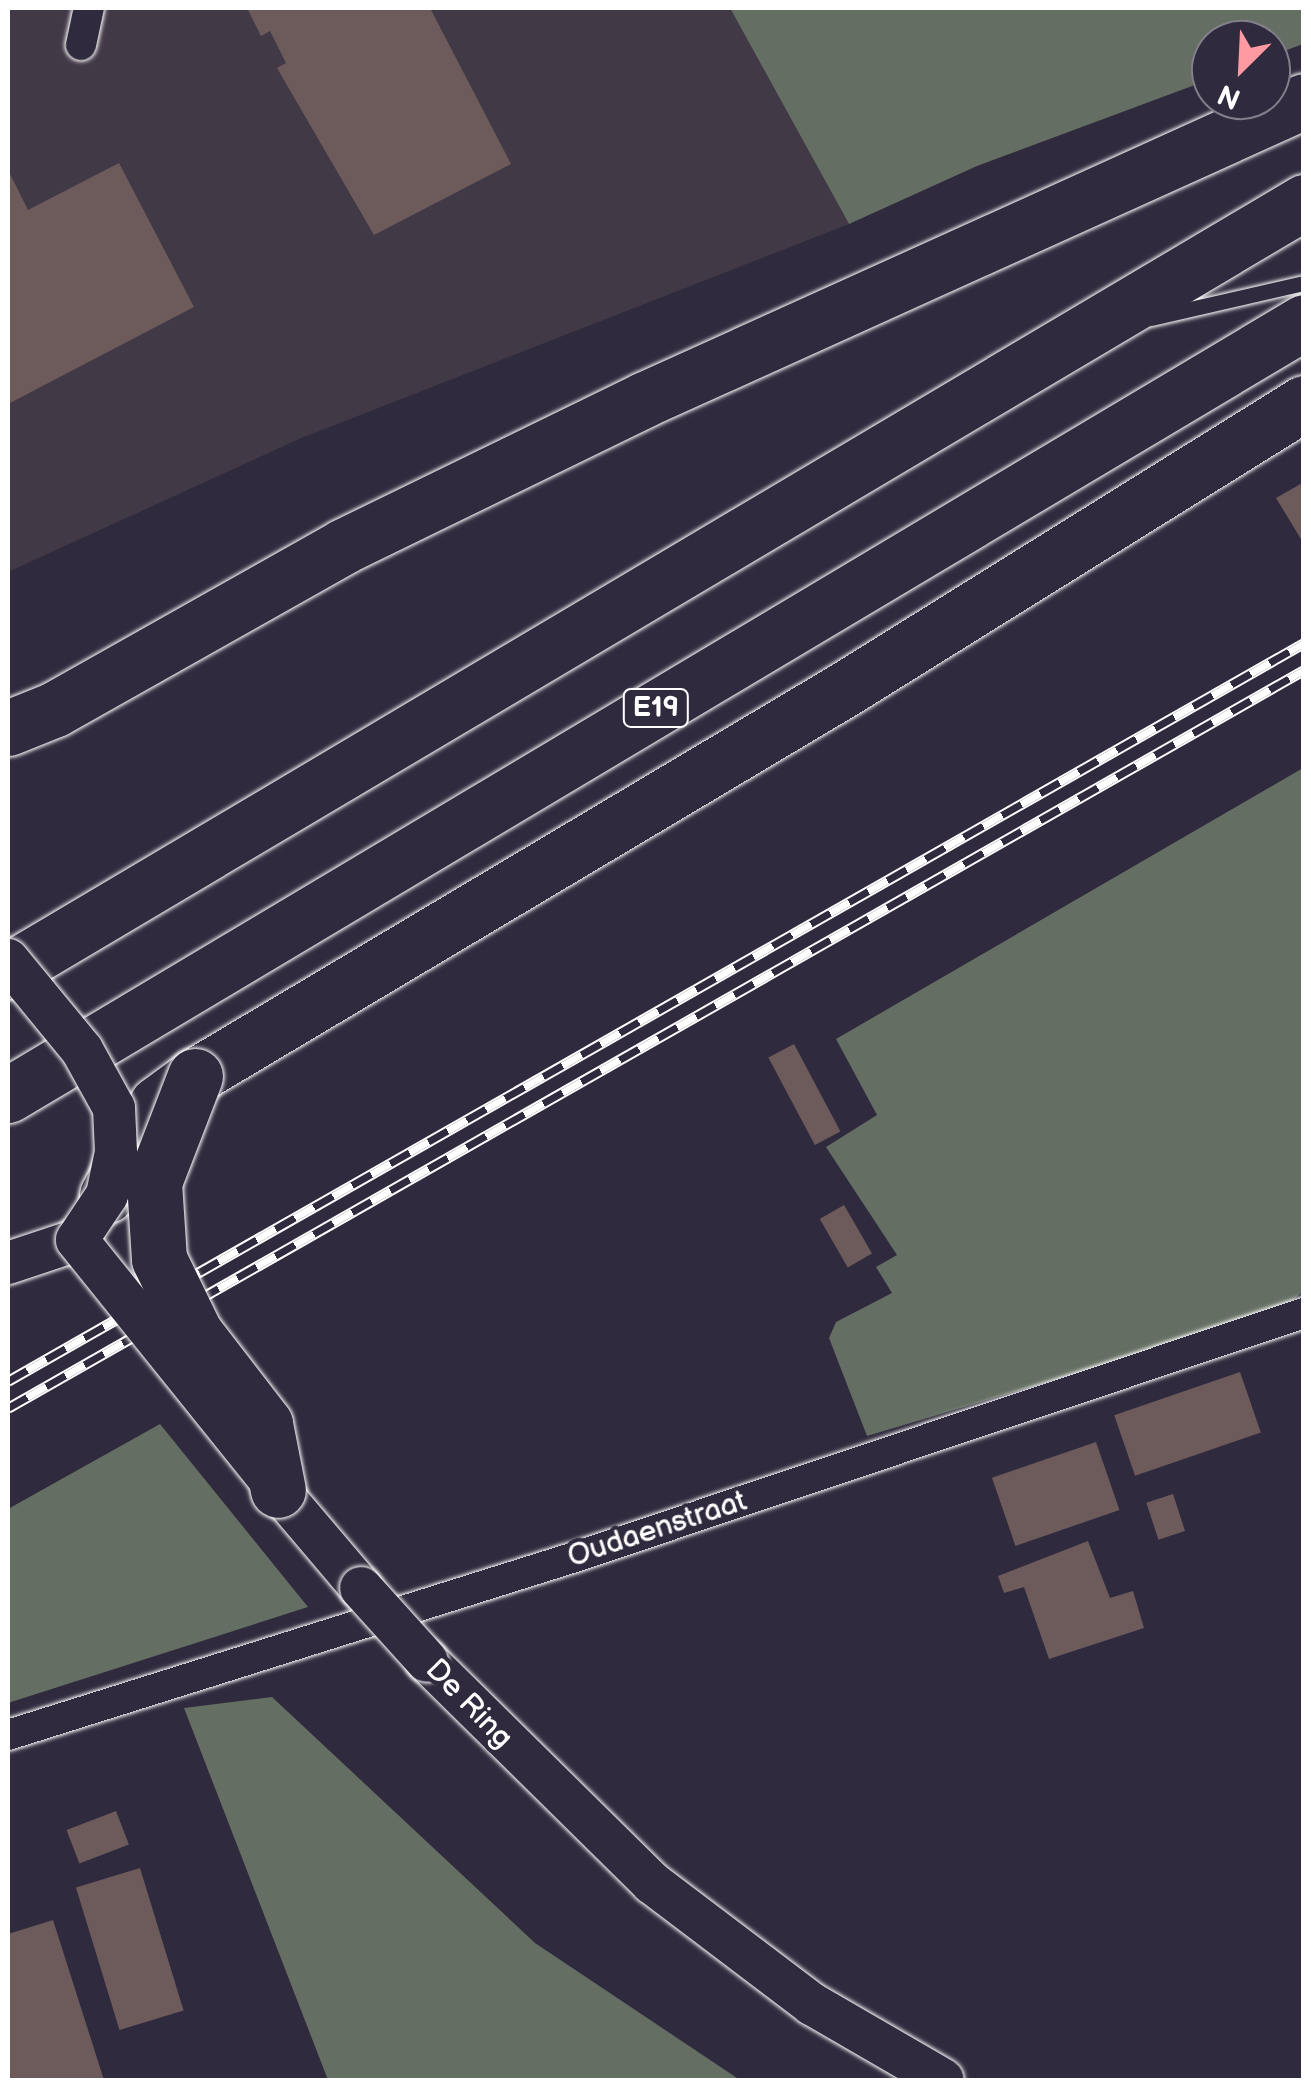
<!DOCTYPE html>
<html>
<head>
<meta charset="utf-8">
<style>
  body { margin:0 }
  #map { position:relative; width:1311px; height:2088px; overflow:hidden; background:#2f2a3d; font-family:"Balsamiq Sans",sans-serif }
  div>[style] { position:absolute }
  .built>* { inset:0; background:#423946 }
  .green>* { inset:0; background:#646e62 }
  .building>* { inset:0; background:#6d5b5b; transform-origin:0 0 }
  .roads { filter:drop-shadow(0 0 2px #fff) drop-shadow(0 0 2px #fff) }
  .service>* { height:15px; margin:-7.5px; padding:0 7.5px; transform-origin:7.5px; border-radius:7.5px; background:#2f2a3d }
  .minor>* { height:30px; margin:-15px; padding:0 15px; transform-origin:15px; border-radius:15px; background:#2f2a3d }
  .secondary>* { height:42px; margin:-21px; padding:0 21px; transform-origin:21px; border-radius:21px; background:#2f2a3d }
  .motorway>* { height:55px; margin:-27.5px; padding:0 27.5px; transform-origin:27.5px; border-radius:27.5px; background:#2f2a3d }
  .rail>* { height:11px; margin-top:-5.5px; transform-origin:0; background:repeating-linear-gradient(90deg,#2f2a3d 0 22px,#fff 0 44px); box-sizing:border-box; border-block:2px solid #fff }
  .bridges { filter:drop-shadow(0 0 2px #fff) drop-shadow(0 0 2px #fff) }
  .secondary-bridge>* { height:42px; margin:-21px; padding:0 21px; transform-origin:21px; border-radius:21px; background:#2f2a3d }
  .motorway-bridge>* { height:55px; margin:-27.5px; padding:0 27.5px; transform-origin:27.5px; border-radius:27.5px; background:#2f2a3d }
  span { translate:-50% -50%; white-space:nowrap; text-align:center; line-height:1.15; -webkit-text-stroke:8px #2f2a3d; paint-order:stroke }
  .shield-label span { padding:2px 8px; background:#2f2a3d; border:2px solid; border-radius:8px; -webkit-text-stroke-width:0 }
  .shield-label { font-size:28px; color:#fff; font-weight:700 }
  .street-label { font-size:30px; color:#fff }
  .frame { position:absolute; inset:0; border:10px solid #fff; pointer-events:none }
  .north { position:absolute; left:1191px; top:20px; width:100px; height:100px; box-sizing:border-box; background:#2f2a3d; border:2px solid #827f8b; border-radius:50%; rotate:204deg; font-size:28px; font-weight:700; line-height:40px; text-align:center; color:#fff }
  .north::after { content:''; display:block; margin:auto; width:35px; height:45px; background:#ff9aa2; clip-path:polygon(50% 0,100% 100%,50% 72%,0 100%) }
</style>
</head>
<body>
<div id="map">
  <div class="built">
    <i style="clip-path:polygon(8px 8px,730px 8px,849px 224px,299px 439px,8px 572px)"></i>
  </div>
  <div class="green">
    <i style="clip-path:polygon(730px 8px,1303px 8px,1303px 44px,1271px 56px,1271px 40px,1211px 40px,1211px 79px,977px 166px,849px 224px)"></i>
    <i style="clip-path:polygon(1303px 768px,1301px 1293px,1278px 1313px,867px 1436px,829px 1338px,836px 1322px,892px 1293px,876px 1267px,897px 1255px,826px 1147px,877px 1115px,836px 1039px)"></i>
    <i style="clip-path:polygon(160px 1424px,308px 1607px,8px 1703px,8px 1509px)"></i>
    <i style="clip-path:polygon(272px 1697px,535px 1943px,740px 2080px,328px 2080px,184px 1708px)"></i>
  </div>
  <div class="building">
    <i style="clip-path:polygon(247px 8px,430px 8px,511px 164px,374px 235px,277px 68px,286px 63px,270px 31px,261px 36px)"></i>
    <i style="clip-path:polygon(119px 163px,194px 307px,8px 404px,8px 170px,28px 210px)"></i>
    <i style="clip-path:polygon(1304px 482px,1304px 544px,1276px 498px)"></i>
    <i style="left:794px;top:1044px;width:99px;height:29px;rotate:62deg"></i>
    <i style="left:844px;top:1205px;width:56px;height:28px;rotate:60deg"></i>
    <i style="left:1240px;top:1372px;width:64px;height:133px;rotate:71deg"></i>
    <i style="left:1096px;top:1442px;width:72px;height:110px;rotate:71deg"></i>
    <i style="left:1173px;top:1494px;width:39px;height:28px;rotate:72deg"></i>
    <i style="clip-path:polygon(1088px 1541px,1110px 1598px,1133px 1591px,1144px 1628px,1049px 1659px,1024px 1587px,1004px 1593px,998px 1576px)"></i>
    <i style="left:116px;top:1811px;width:36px;height:53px;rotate:69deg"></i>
    <i style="left:140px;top:1868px;width:149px;height:67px;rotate:73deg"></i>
    <i style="clip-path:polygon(53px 1920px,104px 2080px,8px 2080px,8px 1934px)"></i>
  </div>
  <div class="roads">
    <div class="service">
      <i style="left:1151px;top:318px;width:157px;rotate:-12.9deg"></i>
    </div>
    <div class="minor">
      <i style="left:81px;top:45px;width:38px;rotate:-78deg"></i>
      <i style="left:8px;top:1735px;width:597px;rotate:-17.43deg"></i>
      <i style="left:578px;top:1556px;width:766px;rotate:-18.51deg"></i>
    </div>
    <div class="secondary">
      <i style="left:8px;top:1263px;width:73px;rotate:-18.4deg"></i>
      <i style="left:278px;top:1490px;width:128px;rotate:49.7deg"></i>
      <i style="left:427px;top:1661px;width:316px;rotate:44.6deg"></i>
      <i style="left:652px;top:1883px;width:201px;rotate:37.1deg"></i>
      <i style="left:812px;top:2004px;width:151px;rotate:30.1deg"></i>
    </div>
    <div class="motorway">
      <i style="left:8px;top:728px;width:51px;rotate:-22deg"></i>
      <i style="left:55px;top:709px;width:332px;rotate:-29.4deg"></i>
      <i style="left:344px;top:546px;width:333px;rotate:-26deg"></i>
      <i style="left:643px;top:400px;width:725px;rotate:-24.34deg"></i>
      <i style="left:8px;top:971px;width:1507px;rotate:-30.68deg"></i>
      <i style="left:8px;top:1095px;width:1509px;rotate:-30.81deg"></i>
      <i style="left:107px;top:1195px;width:104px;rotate:-61.2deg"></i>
      <i style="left:157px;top:1104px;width:47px;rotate:-36.4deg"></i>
      <i style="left:195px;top:1076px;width:760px;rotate:-30.78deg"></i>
      <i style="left:848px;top:687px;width:537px;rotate:-31.91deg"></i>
    </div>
  </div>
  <div class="rail">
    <i style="left:8px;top:1381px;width:1491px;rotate:-29.66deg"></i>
    <i style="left:8px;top:1408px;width:1491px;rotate:-29.66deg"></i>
  </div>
  <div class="bridges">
    <div class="secondary-bridge">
      <i style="left:8px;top:960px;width:117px;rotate:50.6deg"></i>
      <i style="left:82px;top:1050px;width:66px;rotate:61.1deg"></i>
      <i style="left:114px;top:1108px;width:44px;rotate:87.4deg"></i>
      <i style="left:116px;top:1152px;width:44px;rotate:101.8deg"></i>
      <i style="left:107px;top:1195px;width:54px;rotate:123.7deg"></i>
      <i style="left:77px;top:1240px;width:321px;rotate:51.2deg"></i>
      <i style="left:361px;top:1588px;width:98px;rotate:47.9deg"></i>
    </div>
    <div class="motorway-bridge">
      <i style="left:195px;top:1076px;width:114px;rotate:111.1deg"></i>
      <i style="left:154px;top:1182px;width:77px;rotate:86.3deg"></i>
      <i style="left:159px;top:1259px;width:82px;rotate:64.1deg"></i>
      <i style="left:195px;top:1333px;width:115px;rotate:52.4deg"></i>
      <i style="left:265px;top:1424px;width:67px;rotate:78.9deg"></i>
    </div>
  </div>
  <div class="shield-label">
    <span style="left:656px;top:708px">E19</span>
  </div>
  <div class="street-label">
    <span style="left:657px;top:1529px;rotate:-18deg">Oudaenstraat</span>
    <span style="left:469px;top:1704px;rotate:46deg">De Ring</span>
  </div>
  <div class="frame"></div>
  <div class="north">N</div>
</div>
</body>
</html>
